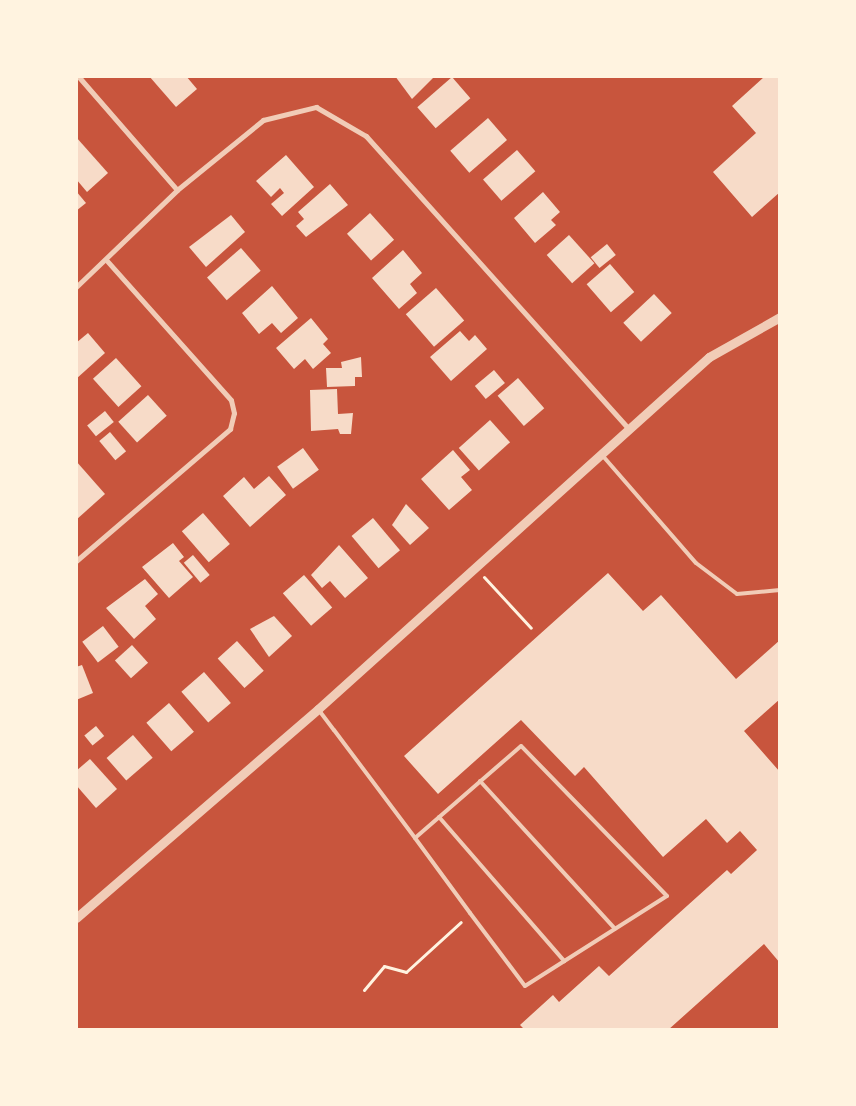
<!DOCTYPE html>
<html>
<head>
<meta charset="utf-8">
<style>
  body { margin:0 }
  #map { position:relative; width:856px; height:1106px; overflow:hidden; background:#c8553d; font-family:"Exo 2",sans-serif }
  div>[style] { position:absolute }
  .building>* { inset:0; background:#f7dbc8; transform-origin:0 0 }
  .path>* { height:3px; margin:-1.5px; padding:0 1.5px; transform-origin:1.5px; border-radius:1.5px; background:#fff3e0 }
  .service>* { height:4px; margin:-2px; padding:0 2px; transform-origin:2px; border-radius:2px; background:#f1ccb7 }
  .minor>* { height:5px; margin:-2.5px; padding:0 2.5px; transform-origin:2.5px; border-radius:2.5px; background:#f1ccb7 }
  .tertiary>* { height:9px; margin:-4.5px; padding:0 4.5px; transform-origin:4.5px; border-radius:4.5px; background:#f1ccb7 }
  span { translate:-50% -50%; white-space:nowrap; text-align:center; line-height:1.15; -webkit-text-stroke:4px #fff3e0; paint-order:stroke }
  .frame { position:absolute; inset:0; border:78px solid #fff3e0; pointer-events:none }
</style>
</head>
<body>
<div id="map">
  <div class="building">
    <i style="clip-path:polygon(149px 76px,186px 76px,197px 89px,176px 107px)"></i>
    <i style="clip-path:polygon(395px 76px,435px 76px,412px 99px)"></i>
    <i style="clip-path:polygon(765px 76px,780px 76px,780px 192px,752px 217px,713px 172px,756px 133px,732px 106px)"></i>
    <i style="left:452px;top:77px;width:28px;height:46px;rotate:49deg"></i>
    <i style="left:488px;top:118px;width:29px;height:50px;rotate:49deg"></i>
    <i style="clip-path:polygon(76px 137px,108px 173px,87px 192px,76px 179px)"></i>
    <i style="left:517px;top:150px;width:28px;height:45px;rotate:49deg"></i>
    <i style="clip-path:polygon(286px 155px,314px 187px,282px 216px,271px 204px,284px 193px,280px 188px,271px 197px,256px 181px)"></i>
    <i style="clip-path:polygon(330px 184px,348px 205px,306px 237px,296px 226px,304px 219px,298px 212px)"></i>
    <i style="clip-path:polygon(76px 191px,86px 203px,76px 211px)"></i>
    <i style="clip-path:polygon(543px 192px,560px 212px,551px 220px,556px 225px,535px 243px,514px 218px)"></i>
    <i style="left:370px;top:213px;width:36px;height:31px;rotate:48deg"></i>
    <i style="clip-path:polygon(231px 215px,245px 232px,206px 267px,189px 247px)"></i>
    <i style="left:569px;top:235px;width:38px;height:30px;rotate:48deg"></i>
    <i style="left:607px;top:244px;width:14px;height:21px;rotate:51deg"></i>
    <i style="left:241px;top:248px;width:30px;height:45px;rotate:49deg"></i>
    <i style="clip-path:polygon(403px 250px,422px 273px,410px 284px,417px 293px,399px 309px,372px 278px)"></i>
    <i style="left:610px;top:264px;width:37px;height:31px;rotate:49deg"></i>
    <i style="clip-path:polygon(272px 286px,298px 318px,281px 333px,272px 323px,259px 334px,242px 313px)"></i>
    <i style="left:436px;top:288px;width:43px;height:40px;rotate:49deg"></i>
    <i style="left:654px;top:294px;width:26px;height:42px;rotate:47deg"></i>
    <i style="clip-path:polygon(311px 318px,328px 339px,323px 344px,331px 353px,313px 369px,305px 359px,294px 369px,276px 348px)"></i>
    <i style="clip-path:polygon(460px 331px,469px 341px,475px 335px,487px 349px,451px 381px,430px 357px)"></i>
    <i style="clip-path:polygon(88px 333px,105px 353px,76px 379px,76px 343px)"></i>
    <i style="clip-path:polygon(361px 357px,362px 377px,355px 377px,355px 386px,327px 387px,326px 368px,342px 368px,341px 362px)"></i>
    <i style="left:116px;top:358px;width:38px;height:31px;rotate:48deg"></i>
    <i style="left:494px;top:370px;width:17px;height:25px;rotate:50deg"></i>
    <i style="left:518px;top:378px;width:40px;height:27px;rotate:49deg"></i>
    <i style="clip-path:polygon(337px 389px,338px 414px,353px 413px,351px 434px,340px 434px,338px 429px,311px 431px,310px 390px)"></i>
    <i style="left:148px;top:395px;width:28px;height:40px;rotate:48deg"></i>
    <i style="left:105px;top:411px;width:14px;height:23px;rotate:51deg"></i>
    <i style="left:490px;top:420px;width:30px;height:42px;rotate:48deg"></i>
    <i style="left:110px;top:432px;width:25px;height:14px;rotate:50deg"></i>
    <i style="left:303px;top:448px;width:27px;height:32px;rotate:54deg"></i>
    <i style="clip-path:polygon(453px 450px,470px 470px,461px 477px,472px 490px,449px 510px,421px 479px)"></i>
    <i style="clip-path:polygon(76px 461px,105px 494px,76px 520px)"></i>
    <i style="clip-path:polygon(269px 476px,286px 495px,250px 527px,223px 496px,244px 477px,254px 489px)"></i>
    <i style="clip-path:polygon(406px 504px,429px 528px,410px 545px,392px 525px)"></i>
    <i style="left:203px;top:513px;width:41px;height:28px;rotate:49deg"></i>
    <i style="left:373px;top:518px;width:42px;height:28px;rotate:50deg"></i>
    <i style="clip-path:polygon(173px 543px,184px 557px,179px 561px,193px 577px,169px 598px,142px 567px)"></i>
    <i style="clip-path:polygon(339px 545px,368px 578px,345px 598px,330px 581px,322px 588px,311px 575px)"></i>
    <i style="left:193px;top:555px;width:26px;height:12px;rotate:50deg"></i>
    <i style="clip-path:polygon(608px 573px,643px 611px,661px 595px,736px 679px,780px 640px,780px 699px,744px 731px,780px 772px,780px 963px,764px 944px,668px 1030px,525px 1030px,520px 1025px,553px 995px,559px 1002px,599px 966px,609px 976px,727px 870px,731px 874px,757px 850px,740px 831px,727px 843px,706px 819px,663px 857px,584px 767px,575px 776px,521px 720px,438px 794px,404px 756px)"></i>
    <i style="left:304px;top:575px;width:43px;height:28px;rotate:49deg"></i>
    <i style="clip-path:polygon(145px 579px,158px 594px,145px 606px,156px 619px,134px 639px,106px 608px)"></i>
    <i style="clip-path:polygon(274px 616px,292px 636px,269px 657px,250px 629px)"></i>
    <i style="left:103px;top:626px;width:26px;height:26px;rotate:53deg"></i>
    <i style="left:237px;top:641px;width:40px;height:26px;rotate:48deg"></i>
    <i style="left:132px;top:645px;width:24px;height:23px;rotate:48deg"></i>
    <i style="clip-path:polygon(82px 665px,93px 693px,76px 700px,76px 667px)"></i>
    <i style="left:204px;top:672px;width:41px;height:30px;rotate:49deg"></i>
    <i style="left:169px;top:703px;width:38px;height:30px;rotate:49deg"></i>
    <i style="left:96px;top:726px;width:13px;height:15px;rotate:51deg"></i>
    <i style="left:133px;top:735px;width:30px;height:35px;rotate:49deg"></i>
    <i style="clip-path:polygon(90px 759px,117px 789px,96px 808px,76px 785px,76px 771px)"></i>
  </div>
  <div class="path">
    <i style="left:484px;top:577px;width:69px;rotate:47.3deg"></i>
    <i style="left:364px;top:990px;width:31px;rotate:-50deg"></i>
    <i style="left:384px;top:966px;width:23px;rotate:15deg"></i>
    <i style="left:406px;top:972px;width:74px;rotate:-42.3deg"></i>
  </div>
  <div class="service">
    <i style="left:602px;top:455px;width:143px;rotate:49deg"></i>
    <i style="left:696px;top:563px;width:51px;rotate:37.1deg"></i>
    <i style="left:737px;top:594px;width:43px;rotate:-5.3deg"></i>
    <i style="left:318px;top:709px;width:26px;rotate:53deg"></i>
    <i style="left:334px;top:730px;width:135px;rotate:53.1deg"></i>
    <i style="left:415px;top:838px;width:93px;rotate:53.7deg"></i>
    <i style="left:470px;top:913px;width:91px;rotate:53deg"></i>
    <i style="left:525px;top:986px;width:168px;rotate:-32.4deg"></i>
    <i style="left:667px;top:896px;width:209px;rotate:-134.2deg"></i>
    <i style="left:521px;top:746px;width:140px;rotate:139deg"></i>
    <i style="left:480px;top:781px;width:200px;rotate:47.6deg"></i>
    <i style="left:439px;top:817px;width:191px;rotate:49deg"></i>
  </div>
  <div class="minor">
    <i style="left:78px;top:76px;width:151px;rotate:49deg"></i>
    <i style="left:76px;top:287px;width:140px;rotate:-43.8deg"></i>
    <i style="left:177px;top:190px;width:111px;rotate:-39.1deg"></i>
    <i style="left:263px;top:120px;width:55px;rotate:-13.8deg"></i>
    <i style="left:316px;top:107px;width:58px;rotate:30.1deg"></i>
    <i style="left:366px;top:136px;width:394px;rotate:48.1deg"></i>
    <i style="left:76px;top:561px;width:203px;rotate:-40.6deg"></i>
    <i style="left:230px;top:429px;width:16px;rotate:-76deg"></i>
    <i style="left:234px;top:413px;width:13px;rotate:-103deg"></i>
    <i style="left:231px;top:400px;width:186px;rotate:-131.7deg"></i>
  </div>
  <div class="tertiary">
    <i style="left:76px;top:918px;width:320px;rotate:-40.8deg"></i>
    <i style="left:318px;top:709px;width:526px;rotate:-42deg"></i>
    <i style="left:709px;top:357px;width:81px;rotate:-29.4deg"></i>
  </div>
  <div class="frame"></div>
</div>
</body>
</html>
